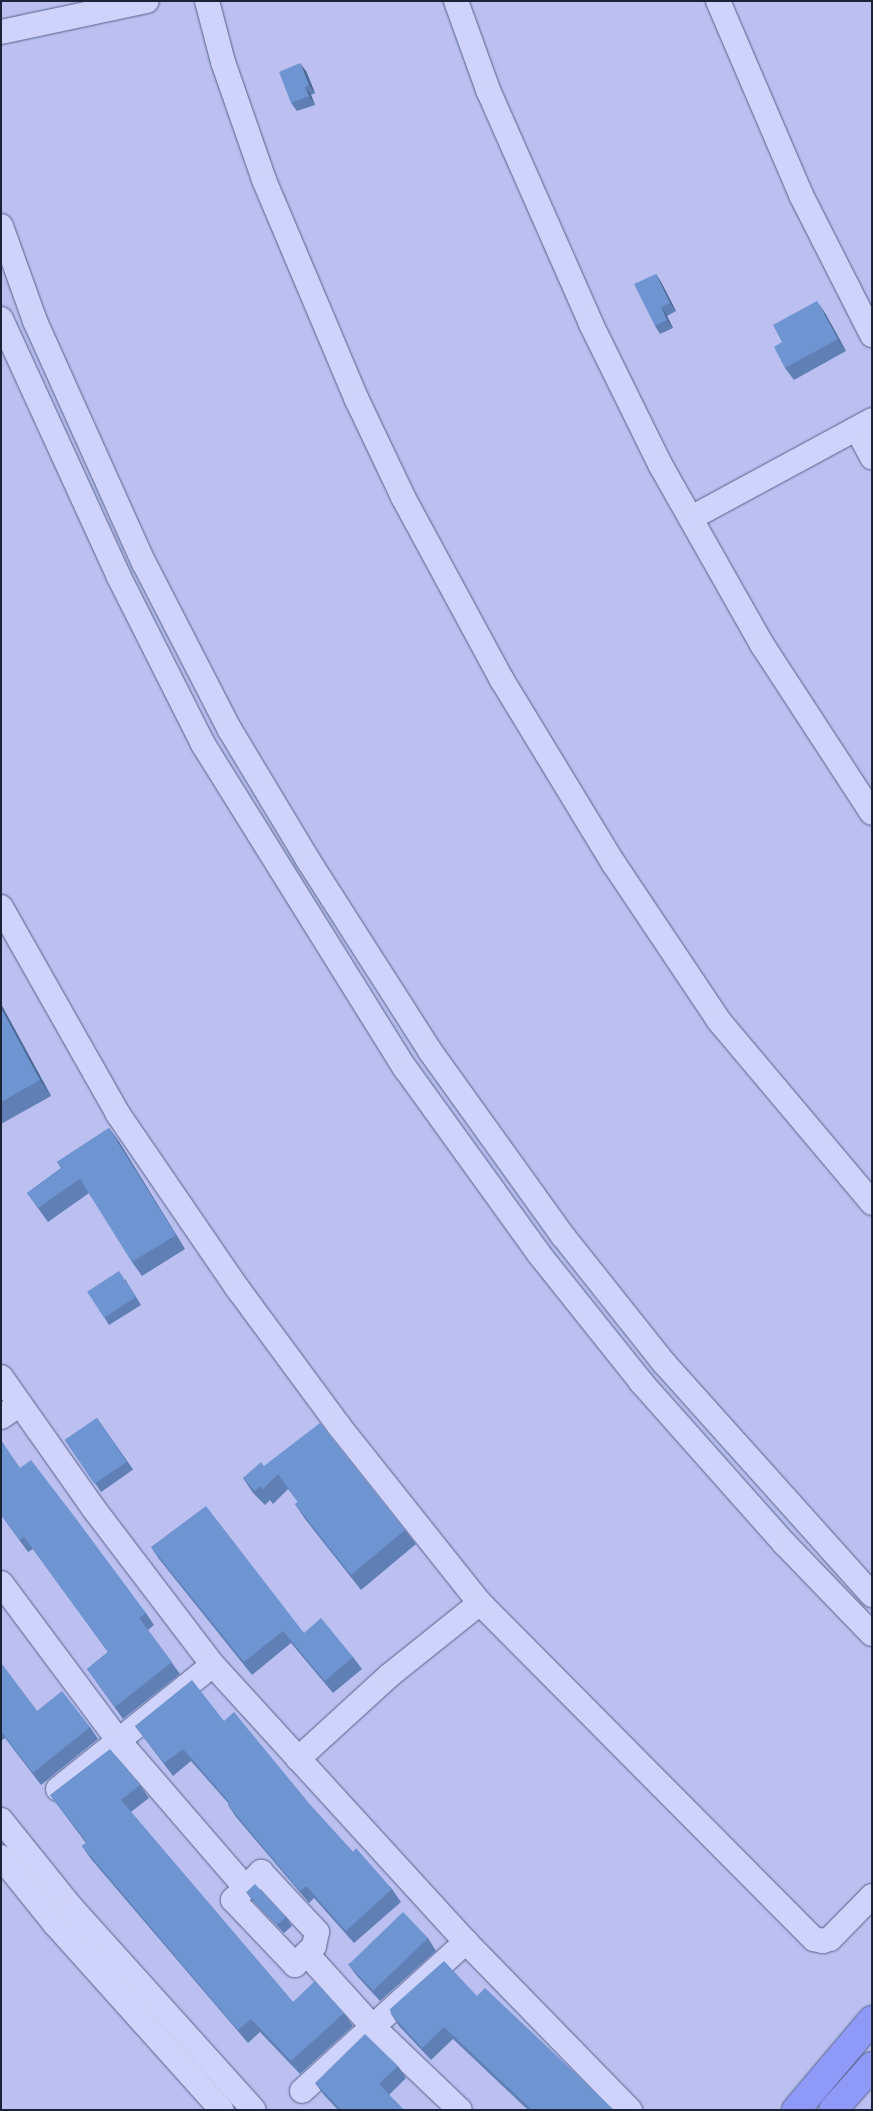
<!DOCTYPE html>
<html>
<head>
<meta charset="utf-8">
<style>
  body { margin:0 }
  #map { position:relative; width:873px; height:2111px; overflow:hidden; background:#bbc0f1; font-family:"Playfair Display",serif }
  div>[style] { position:absolute }
  .roads { filter:drop-shadow(0 0 1px #546289) drop-shadow(0 0 1px #546289) }
  .minor>* { height:24px; margin:-12px; padding:0 12px; transform-origin:12px; border-radius:12px; background:#cfd3fb }
  .major>* { height:28px; margin:-14px; padding:0 14px; transform-origin:14px; border-radius:14px; background:#8f9af8 }
  .wall>* { inset:0; background:#5f7fb5; transform-origin:0 0 }
  .shaded-wall>* { inset:0; background:#4d6893 }
  .building>* { inset:0; background:#6e94d2; transform-origin:0 0 }
  span { translate:-50% -50%; white-space:nowrap; text-align:center; line-height:1.15; -webkit-text-stroke:4.5px #cbcff8; paint-order:stroke }
  .frame { position:absolute; inset:0; border:2px solid #1a2337; pointer-events:none }
</style>
</head>
<body>
<div id="map">
  <div class="roads">
    <div class="minor">
      <i style="left:207px;top:1px;width:63px;rotate:75.3deg"></i>
      <i style="left:223px;top:62px;width:125px;rotate:70.8deg"></i>
      <i style="left:264px;top:180px;width:239px;rotate:67.1deg"></i>
      <i style="left:357px;top:400px;width:107px;rotate:64.6deg"></i>
      <i style="left:403px;top:497px;width:208px;rotate:61.6deg"></i>
      <i style="left:502px;top:680px;width:215px;rotate:58.7deg"></i>
      <i style="left:614px;top:864px;width:189px;rotate:56.2deg"></i>
      <i style="left:719px;top:1021px;width:238px;rotate:49.9deg"></i>
      <i style="left:456px;top:1px;width:95px;rotate:70.2deg"></i>
      <i style="left:488px;top:90px;width:256px;rotate:66.2deg"></i>
      <i style="left:591px;top:324px;width:158px;rotate:63.8deg"></i>
      <i style="left:661px;top:466px;width:207px;rotate:60.5deg"></i>
      <i style="left:763px;top:646px;width:199px;rotate:56.9deg"></i>
      <i style="left:718px;top:1px;width:211px;rotate:66.8deg"></i>
      <i style="left:801px;top:195px;width:157px;rotate:63.1deg"></i>
      <i style="left:1px;top:32px;width:149px;rotate:-12deg"></i>
      <i style="left:1px;top:226px;width:101px;rotate:70.3deg"></i>
      <i style="left:35px;top:321px;width:265px;rotate:65.8deg"></i>
      <i style="left:144px;top:563px;width:188px;rotate:62.8deg"></i>
      <i style="left:230px;top:730px;width:152px;rotate:59deg"></i>
      <i style="left:308px;top:860px;width:227px;rotate:57.4deg"></i>
      <i style="left:430px;top:1051px;width:228px;rotate:54.3deg"></i>
      <i style="left:563px;top:1236px;width:162px;rotate:51.5deg"></i>
      <i style="left:664px;top:1363px;width:312px;rotate:48.1deg"></i>
      <i style="left:1px;top:319px;width:281px;rotate:65.4deg"></i>
      <i style="left:118px;top:575px;width:189px;rotate:63.3deg"></i>
      <i style="left:203px;top:744px;width:382px;rotate:58.1deg"></i>
      <i style="left:405px;top:1068px;width:229px;rotate:54.2deg"></i>
      <i style="left:539px;top:1254px;width:164px;rotate:51.4deg"></i>
      <i style="left:641px;top:1382px;width:217px;rotate:48.4deg"></i>
      <i style="left:785px;top:1544px;width:125px;rotate:46deg"></i>
      <i style="left:857px;top:429px;width:32px;rotate:62deg"></i>
      <i style="left:691px;top:518px;width:206px;rotate:-28.4deg"></i>
      <i style="left:1px;top:907px;width:238px;rotate:60.5deg"></i>
      <i style="left:118px;top:1114px;width:212px;rotate:55.6deg"></i>
      <i style="left:238px;top:1289px;width:170px;rotate:53.6deg"></i>
      <i style="left:339px;top:1426px;width:226px;rotate:51.5deg"></i>
      <i style="left:480px;top:1603px;width:474px;rotate:45.2deg"></i>
      <i style="left:814px;top:1939px;width:9px;rotate:13deg"></i>
      <i style="left:823px;top:1941px;width:7px;rotate:-16deg"></i>
      <i style="left:830px;top:1939px;width:60px;rotate:-45.7deg"></i>
      <i style="left:1px;top:1377px;width:161px;rotate:54.8deg"></i>
      <i style="left:94px;top:1509px;width:196px;rotate:52.7deg"></i>
      <i style="left:213px;top:1665px;width:375px;rotate:47.6deg"></i>
      <i style="left:466px;top:1942px;width:235px;rotate:45.7deg"></i>
      <i style="left:1px;top:1417px;width:23px;rotate:-34deg"></i>
      <i style="left:1px;top:1583px;width:196px;rotate:53.3deg"></i>
      <i style="left:118px;top:1740px;width:194px;rotate:49.2deg"></i>
      <i style="left:298px;top:1759px;width:125px;rotate:-42.4deg"></i>
      <i style="left:390px;top:1675px;width:115px;rotate:-38.7deg"></i>
      <i style="left:58px;top:1789px;width:198px;rotate:-38.7deg"></i>
      <i style="left:1px;top:1820px;width:112px;rotate:51.2deg"></i>
      <i style="left:71px;top:1907px;width:273px;rotate:48deg"></i>
      <i style="left:1px;top:1857px;width:85px;rotate:51.2deg"></i>
      <i style="left:54px;top:1923px;width:251px;rotate:48.1deg"></i>
      <i style="left:261px;top:1872px;width:82px;rotate:47deg"></i>
      <i style="left:317px;top:1932px;width:14px;rotate:102deg"></i>
      <i style="left:314px;top:1946px;width:27px;rotate:135deg"></i>
      <i style="left:295px;top:1965px;width:90px;rotate:-133.6deg"></i>
      <i style="left:233px;top:1900px;width:40px;rotate:-45deg"></i>
      <i style="left:307px;top:1954px;width:98px;rotate:47.9deg"></i>
      <i style="left:373px;top:2027px;width:120px;rotate:43.7deg"></i>
      <i style="left:302px;top:2091px;width:222px;rotate:-42.3deg"></i>
    </div>
    <div class="major">
      <i style="left:796px;top:2110px;width:118px;rotate:-49.8deg"></i>
      <i style="left:833px;top:2110px;width:59px;rotate:-48.4deg"></i>
    </div>
  </div>
  <div class="wall">
    <i style="clip-path:polygon(306px 71px,315px 93px,311px 95px,315px 105px,297px 111px,291px 103px)"></i>
    <i style="clip-path:polygon(656px 274px,661px 282px,676px 311px,667px 316px,673px 328px,660px 334px,655px 326px)"></i>
    <i style="clip-path:polygon(825px 313px,846px 351px,794px 380px,785px 368px)"></i>
    <i style="clip-path:polygon(1px 1004px,51px 1096px,1px 1124px)"></i>
    <i style="clip-path:polygon(109px 1128px,119px 1142px,185px 1249px,142px 1276px,132px 1262px,89px 1193px,48px 1222px,27px 1193px,61px 1168px,57px 1162px)"></i>
    <i style="clip-path:polygon(125px 1279px,141px 1305px,109px 1325px,104px 1317px)"></i>
    <i style="left:97px;top:1418px;width:63px;height:39px;rotate:55deg"></i>
    <i style="clip-path:polygon(264px 1466px,405px 1530px,416px 1544px,361px 1590px,305px 1519px,295px 1504px,298px 1502px,288px 1489px,273px 1504px,270px 1500px,265px 1505px,253px 1493px,243px 1478px)"></i>
    <i style="clip-path:polygon(20px 1468px,146px 1613px,154px 1625px,148px 1630px,180px 1674px,123px 1719px,87px 1669px,108px 1652px,33px 1549px,28px 1552px,1px 1515px)"></i>
    <i style="clip-path:polygon(151px 1547px,304px 1633px,353px 1657px,362px 1669px,333px 1693px,291px 1643px,252px 1675px,159px 1559px)"></i>
    <i style="clip-path:polygon(1px 1663px,37px 1711px,90px 1727px,98px 1739px,41px 1785px,5px 1738px,1px 1741px)"></i>
    <i style="clip-path:polygon(224px 1721px,312px 1807px,353px 1852px,392px 1889px,401px 1902px,354px 1943px,314px 1898px,309px 1903px,236px 1817px,228px 1805px,229px 1804px,191px 1761px,173px 1776px,135px 1726px)"></i>
    <i style="clip-path:polygon(140px 1785px,149px 1798px,131px 1812px,293px 2002px,344px 2013px,353px 2026px,300px 2074px,260px 2032px,248px 2043px,91px 1859px,82px 1846px,86px 1843px,50px 1795px)"></i>
    <i style="clip-path:polygon(246px 1892px,286px 1917px,292px 1926px,284px 1933px,252px 1900px)"></i>
    <i style="clip-path:polygon(428px 1938px,436px 1951px,380px 2001px,357px 1976px,348px 1964px)"></i>
    <i style="clip-path:polygon(477px 1996px,614px 2110px,528px 2110px,453px 2039px,431px 2060px,399px 2026px,391px 2014px)"></i>
    <i style="clip-path:polygon(398px 2066px,406px 2078px,389px 2095px,404px 2110px,338px 2110px,324px 2095px,315px 2083px)"></i>
  </div>
  <div class="shaded-wall">
    <i style="clip-path:polygon(300px 63px,306px 71px,315px 93px,309px 85px)"></i>
    <i style="clip-path:polygon(305px 87px,311px 95px,315px 105px,309px 96px)"></i>
    <i style="clip-path:polygon(656px 274px,661px 282px,676px 311px,670px 303px)"></i>
    <i style="clip-path:polygon(817px 301px,825px 313px,846px 351px,838px 339px)"></i>
    <i style="clip-path:polygon(661px 307px,667px 316px,673px 328px,667px 320px)"></i>
    <i style="clip-path:polygon(1px 1004px,51px 1096px,40px 1080px,1px 1008px)"></i>
    <i style="clip-path:polygon(109px 1128px,119px 1142px,185px 1249px,176px 1235px)"></i>
  </div>
  <div class="building">
    <i style="clip-path:polygon(300px 63px,309px 85px,305px 87px,309px 96px,291px 103px,279px 72px)"></i>
    <i style="clip-path:polygon(656px 274px,670px 303px,661px 307px,667px 320px,655px 326px,634px 284px)"></i>
    <i style="clip-path:polygon(817px 301px,838px 339px,785px 368px,774px 347px,782px 342px,773px 325px)"></i>
    <i style="clip-path:polygon(1px 1008px,40px 1080px,1px 1102px)"></i>
    <i style="clip-path:polygon(109px 1128px,176px 1235px,132px 1262px,80px 1179px,38px 1208px,27px 1193px,62px 1168px,57px 1162px)"></i>
    <i style="left:119px;top:1271px;width:31px;height:38px;rotate:57deg"></i>
    <i style="left:97px;top:1418px;width:53px;height:39px;rotate:56deg"></i>
    <i style="clip-path:polygon(320px 1423px,405px 1530px,351px 1575px,295px 1504px,298px 1502px,278px 1474px,263px 1489px,260px 1486px,255px 1491px,243px 1478px,261px 1462px,264px 1466px)"></i>
    <i style="clip-path:polygon(1px 1440px,20px 1468px,31px 1460px,74px 1516px,146px 1613px,139px 1618px,172px 1662px,115px 1707px,87px 1669px,108px 1652px,24px 1537px,20px 1540px,1px 1515px)"></i>
    <i style="clip-path:polygon(206px 1506px,304px 1633px,321px 1618px,353px 1657px,325px 1681px,283px 1631px,244px 1662px,151px 1547px)"></i>
    <i style="clip-path:polygon(1px 1663px,37px 1711px,62px 1691px,90px 1727px,33px 1773px,1px 1731px)"></i>
    <i style="clip-path:polygon(192px 1680px,224px 1721px,234px 1712px,312px 1807px,353px 1852px,356px 1848px,392px 1889px,346px 1931px,306px 1886px,300px 1891px,228px 1805px,230px 1803px,183px 1749px,164px 1763px,135px 1726px)"></i>
    <i style="clip-path:polygon(110px 1749px,140px 1785px,121px 1800px,293px 2002px,315px 1981px,344px 2013px,291px 2061px,251px 2019px,238px 2030px,82px 1846px,87px 1842px,50px 1795px)"></i>
    <i style="left:255px;top:1884px;width:45px;height:12px;rotate:47deg"></i>
    <i style="left:403px;top:1912px;width:36px;height:76px;rotate:46deg"></i>
    <i style="clip-path:polygon(444px 1961px,477px 1996px,485px 1988px,614px 2110px,532px 2110px,444px 2027px,422px 2048px,391px 2014px,390px 2009px)"></i>
    <i style="clip-path:polygon(365px 2034px,398px 2066px,379px 2084px,404px 2110px,341px 2110px,315px 2083px)"></i>
  </div>
  <div class="frame"></div>
</div>
</body>
</html>
